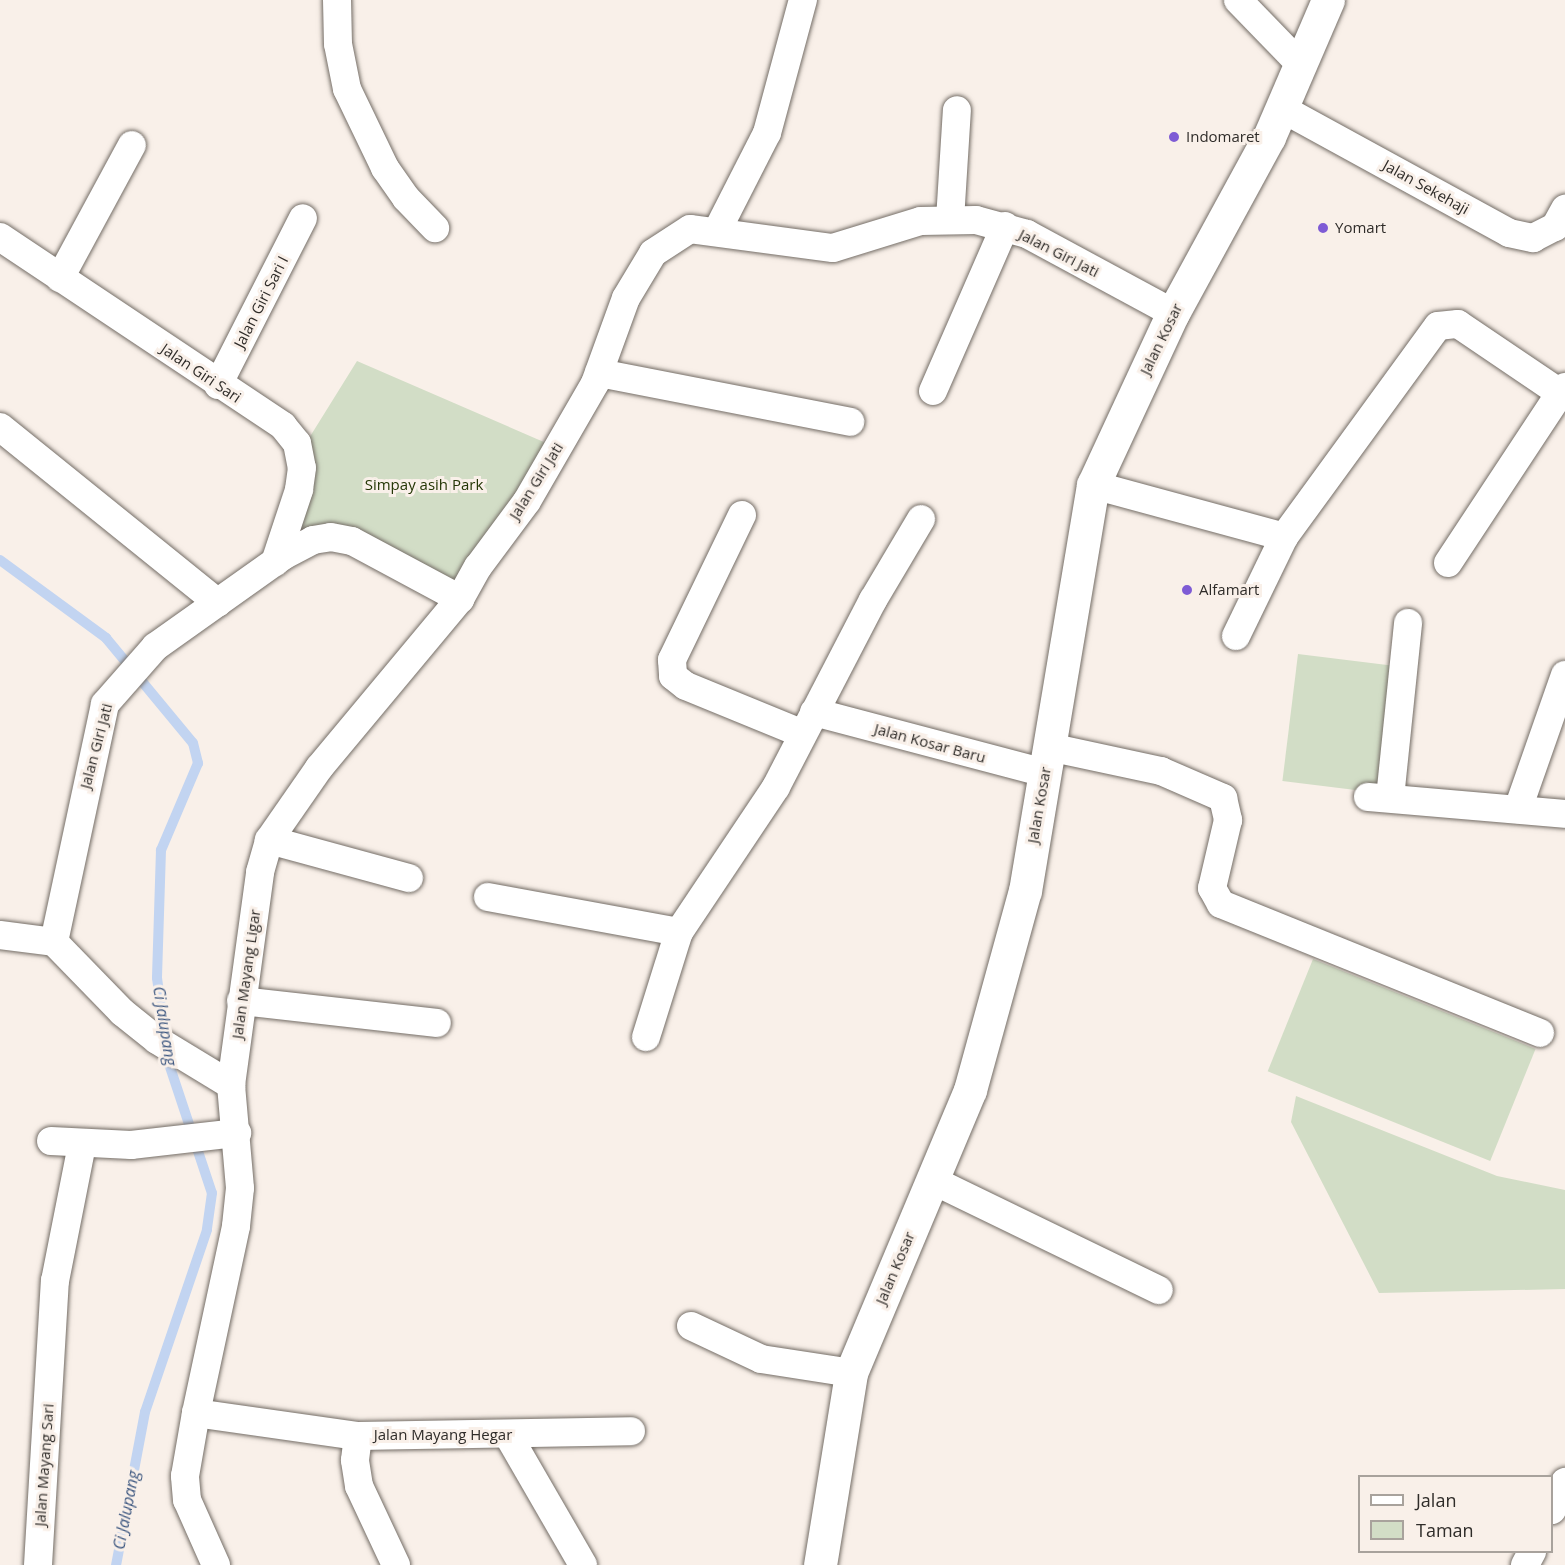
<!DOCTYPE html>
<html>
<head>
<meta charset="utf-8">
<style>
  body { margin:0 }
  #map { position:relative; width:1565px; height:1565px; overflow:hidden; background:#f9f0e9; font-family:"Open Sans",sans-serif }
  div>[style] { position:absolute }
  .green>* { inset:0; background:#d2ddc6; transform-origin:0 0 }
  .stream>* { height:10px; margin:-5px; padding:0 5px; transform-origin:5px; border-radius:5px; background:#c2d4f1 }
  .roads { filter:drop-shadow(0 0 2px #746d66) drop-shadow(0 0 2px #746d66) }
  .minor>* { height:28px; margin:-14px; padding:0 14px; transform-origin:14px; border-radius:14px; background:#fff }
  .tertiary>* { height:33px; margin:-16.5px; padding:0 16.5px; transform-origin:16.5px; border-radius:16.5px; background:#fff }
  .dots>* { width:16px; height:16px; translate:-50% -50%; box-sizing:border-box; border:3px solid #f9f0e9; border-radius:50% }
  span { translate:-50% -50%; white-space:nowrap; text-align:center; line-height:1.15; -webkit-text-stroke:6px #f9f0e9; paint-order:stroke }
  .poi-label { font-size:15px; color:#2f2c29 }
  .left { translate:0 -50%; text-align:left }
  .street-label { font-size:15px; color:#2f2c29 }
  .park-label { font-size:15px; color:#243605 }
  .water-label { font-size:16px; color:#3d5780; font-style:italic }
  .legend { position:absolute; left:1358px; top:1475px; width:195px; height:78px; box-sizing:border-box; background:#f9f0e9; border:2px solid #a8a29c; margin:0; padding:8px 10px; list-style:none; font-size:18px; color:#2f2c29 }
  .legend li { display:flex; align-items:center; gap:12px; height:30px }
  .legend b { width:30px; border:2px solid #a8a29c }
</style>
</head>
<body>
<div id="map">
  <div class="green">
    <i style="clip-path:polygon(357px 361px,553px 446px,457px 597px,349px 546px,275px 563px,306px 443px)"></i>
    <i style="left:1298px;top:654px;width:98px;height:128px;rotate:7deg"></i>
    <i style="left:1313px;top:959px;width:240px;height:121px;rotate:22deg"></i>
    <i style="clip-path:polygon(1296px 1096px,1497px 1176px,1565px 1190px,1565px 1289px,1379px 1293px,1291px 1122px)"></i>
  </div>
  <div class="stream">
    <i style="left:0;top:560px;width:132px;rotate:36.3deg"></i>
    <i style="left:106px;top:638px;width:136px;rotate:50.4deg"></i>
    <i style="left:193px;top:743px;width:21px;rotate:76deg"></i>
    <i style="left:198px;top:763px;width:95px;rotate:113deg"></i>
    <i style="left:161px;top:850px;width:128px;rotate:91.8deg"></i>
    <i style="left:157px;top:978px;width:87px;rotate:82.1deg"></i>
    <i style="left:169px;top:1064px;width:136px;rotate:71.6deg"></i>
    <i style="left:212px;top:1193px;width:37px;rotate:98deg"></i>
    <i style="left:207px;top:1230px;width:192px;rotate:108.8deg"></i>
    <i style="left:145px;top:1412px;width:156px;rotate:100.7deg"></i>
  </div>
  <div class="roads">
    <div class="minor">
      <i style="left:337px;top:0;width:44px;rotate:88.7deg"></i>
      <i style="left:338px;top:44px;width:46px;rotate:78.7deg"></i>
      <i style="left:347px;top:89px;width:88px;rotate:64.3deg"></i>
      <i style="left:385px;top:168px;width:37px;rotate:55deg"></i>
      <i style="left:406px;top:198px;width:42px;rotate:46deg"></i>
      <i style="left:1238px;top:0;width:89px;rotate:45.9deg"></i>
      <i style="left:1281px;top:108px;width:260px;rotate:28.7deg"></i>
      <i style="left:1509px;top:233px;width:25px;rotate:12deg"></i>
      <i style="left:1533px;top:238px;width:25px;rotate:-27deg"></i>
      <i style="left:1555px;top:227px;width:21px;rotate:-61deg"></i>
      <i style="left:950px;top:220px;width:110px;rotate:-86.4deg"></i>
      <i style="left:717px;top:231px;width:110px;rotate:-63deg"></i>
      <i style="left:767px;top:133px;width:138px;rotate:-74.9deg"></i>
      <i style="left:0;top:237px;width:340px;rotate:33.7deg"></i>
      <i style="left:283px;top:426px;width:22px;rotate:51deg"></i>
      <i style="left:297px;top:443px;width:25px;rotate:79deg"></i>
      <i style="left:302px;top:468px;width:22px;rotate:98deg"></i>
      <i style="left:299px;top:490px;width:76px;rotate:108.4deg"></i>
      <i style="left:60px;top:278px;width:151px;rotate:-61.6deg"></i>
      <i style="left:599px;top:373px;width:256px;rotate:11deg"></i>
      <i style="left:218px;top:385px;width:187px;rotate:-63deg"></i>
      <i style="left:933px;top:391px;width:180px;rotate:-66.4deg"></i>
      <i style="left:0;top:427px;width:280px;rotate:38.9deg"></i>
      <i style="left:1093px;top:485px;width:198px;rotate:15.2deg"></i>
      <i style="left:1284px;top:537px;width:261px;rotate:-53.9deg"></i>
      <i style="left:1438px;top:326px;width:20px;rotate:-6deg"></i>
      <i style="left:1458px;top:324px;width:123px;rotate:34.1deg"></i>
      <i style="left:1560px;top:393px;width:8px;rotate:-50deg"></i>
      <i style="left:742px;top:515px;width:161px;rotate:115.8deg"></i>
      <i style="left:672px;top:660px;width:16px;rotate:86deg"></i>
      <i style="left:673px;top:676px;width:16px;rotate:38deg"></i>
      <i style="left:686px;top:686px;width:126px;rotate:22.3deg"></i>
      <i style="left:1448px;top:563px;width:204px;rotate:-56.6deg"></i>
      <i style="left:1236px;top:636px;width:110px;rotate:-64.1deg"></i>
      <i style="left:814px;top:712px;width:239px;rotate:14.8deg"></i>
      <i style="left:1049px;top:747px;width:115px;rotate:12.1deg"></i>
      <i style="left:1161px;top:771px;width:68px;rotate:23.5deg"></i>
      <i style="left:1223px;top:798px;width:23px;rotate:77deg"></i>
      <i style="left:1228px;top:820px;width:70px;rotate:103.2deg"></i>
      <i style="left:1212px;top:888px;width:18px;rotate:61deg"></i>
      <i style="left:1221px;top:904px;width:344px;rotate:22deg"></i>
      <i style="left:1368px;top:797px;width:198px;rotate:4.9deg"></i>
      <i style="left:1390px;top:798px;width:176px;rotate:-84.1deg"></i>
      <i style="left:1518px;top:809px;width:142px;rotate:-70.7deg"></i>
      <i style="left:269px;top:840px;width:145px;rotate:15.2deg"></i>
      <i style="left:488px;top:897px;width:194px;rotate:10.4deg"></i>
      <i style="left:0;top:935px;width:54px;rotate:7.4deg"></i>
      <i style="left:54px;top:942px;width:98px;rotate:45.8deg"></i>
      <i style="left:122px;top:1012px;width:45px;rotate:38.7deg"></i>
      <i style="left:157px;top:1040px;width:87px;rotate:31.3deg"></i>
      <i style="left:54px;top:942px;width:243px;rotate:-77.9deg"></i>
      <i style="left:105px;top:704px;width:76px;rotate:-48.7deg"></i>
      <i style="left:155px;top:647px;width:157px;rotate:-35.4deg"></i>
      <i style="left:283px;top:556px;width:34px;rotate:-28deg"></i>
      <i style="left:313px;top:540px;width:18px;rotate:-9deg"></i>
      <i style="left:331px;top:537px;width:21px;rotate:11deg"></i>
      <i style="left:352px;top:541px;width:123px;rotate:28.2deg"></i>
      <i style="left:241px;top:1001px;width:197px;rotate:6.4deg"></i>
      <i style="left:646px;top:1037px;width:110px;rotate:-72.6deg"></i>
      <i style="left:679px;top:932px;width:174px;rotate:-56.2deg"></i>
      <i style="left:776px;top:787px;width:211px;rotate:-62.6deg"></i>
      <i style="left:873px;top:600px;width:94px;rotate:-59.3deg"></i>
      <i style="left:51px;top:1141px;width:80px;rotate:2.9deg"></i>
      <i style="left:131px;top:1145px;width:107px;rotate:-6.5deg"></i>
      <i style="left:932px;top:1180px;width:252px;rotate:25.9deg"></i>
      <i style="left:691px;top:1326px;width:77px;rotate:25.2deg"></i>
      <i style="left:761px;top:1359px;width:91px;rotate:8.8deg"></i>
      <i style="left:196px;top:1413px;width:191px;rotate:-77.9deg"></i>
      <i style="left:236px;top:1226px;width:38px;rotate:-84deg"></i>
      <i style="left:240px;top:1188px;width:103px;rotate:-95deg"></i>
      <i style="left:231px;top:1085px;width:215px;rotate:-82.2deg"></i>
      <i style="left:260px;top:872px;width:33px;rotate:-74deg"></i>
      <i style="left:269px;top:840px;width:88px;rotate:-55.2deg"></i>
      <i style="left:319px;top:768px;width:220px;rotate:-50.2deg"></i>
      <i style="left:460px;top:599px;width:37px;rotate:-61deg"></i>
      <i style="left:478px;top:567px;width:82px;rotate:-53.4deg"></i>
      <i style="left:527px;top:501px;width:136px;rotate:-60deg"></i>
      <i style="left:595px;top:383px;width:90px;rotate:-70deg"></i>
      <i style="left:626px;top:298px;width:52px;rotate:-59deg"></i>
      <i style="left:653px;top:253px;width:44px;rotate:-33deg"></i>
      <i style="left:690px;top:229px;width:144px;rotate:7.6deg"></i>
      <i style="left:833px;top:248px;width:92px;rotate:-17.1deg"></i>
      <i style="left:921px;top:221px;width:55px;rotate:-1deg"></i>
      <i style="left:976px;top:220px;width:53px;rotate:15.4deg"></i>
      <i style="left:1027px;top:234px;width:166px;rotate:28.4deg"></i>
      <i style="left:508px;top:1435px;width:150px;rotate:60deg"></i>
      <i style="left:1552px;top:1510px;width:31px;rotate:-65deg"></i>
      <i style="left:38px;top:1565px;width:285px;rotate:-86.6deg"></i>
      <i style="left:55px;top:1281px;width:139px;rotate:-78.8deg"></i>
      <i style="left:216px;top:1565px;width:71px;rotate:-114deg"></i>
      <i style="left:187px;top:1500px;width:24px;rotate:-95deg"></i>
      <i style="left:185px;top:1476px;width:64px;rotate:-80.1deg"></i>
      <i style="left:196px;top:1413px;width:164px;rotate:8.1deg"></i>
      <i style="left:396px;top:1565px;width:87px;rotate:-115.1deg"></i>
      <i style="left:359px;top:1486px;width:26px;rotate:-99deg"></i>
      <i style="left:355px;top:1460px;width:24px;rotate:-83deg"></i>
      <i style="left:358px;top:1436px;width:273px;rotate:-1deg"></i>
      <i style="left:1525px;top:1565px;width:15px;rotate:-62deg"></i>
    </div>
    <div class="tertiary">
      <i style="left:820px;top:1565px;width:194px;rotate:-80.8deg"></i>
      <i style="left:851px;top:1373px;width:307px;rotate:-67.2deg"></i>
      <i style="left:970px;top:1090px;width:206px;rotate:-74.6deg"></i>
      <i style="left:1025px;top:891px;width:412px;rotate:-80.5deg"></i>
      <i style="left:1093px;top:485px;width:190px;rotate:-65.1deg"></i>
      <i style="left:1173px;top:313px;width:200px;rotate:-61.4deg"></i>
      <i style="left:1269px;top:137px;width:149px;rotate:-66.7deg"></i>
    </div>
  </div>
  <div class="dots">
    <i style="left:1174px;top:137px;background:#7e5bd5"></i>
    <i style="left:1323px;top:228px;background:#7e5bd5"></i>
    <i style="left:1187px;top:590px;background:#7e5bd5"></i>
  </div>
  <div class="poi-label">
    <span class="left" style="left:1186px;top:137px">Indomaret</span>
    <span class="left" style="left:1335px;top:228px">Yomart</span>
    <span class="left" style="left:1199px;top:590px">Alfamart</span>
  </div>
  <div class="street-label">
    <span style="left:1426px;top:187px;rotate:29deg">Jalan Sekehaji</span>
    <span style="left:1059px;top:253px;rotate:27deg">Jalan Giri Jati</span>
    <span style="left:261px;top:302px;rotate:-63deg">Jalan Giri Sari I</span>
    <span style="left:1161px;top:339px;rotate:-64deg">Jalan Kosar</span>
    <span style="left:201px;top:373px;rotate:34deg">Jalan Giri Sari</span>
    <span style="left:536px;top:481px;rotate:-58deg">Jalan Giri Jati</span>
    <span style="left:930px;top:743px;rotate:15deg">Jalan Kosar Baru</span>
    <span style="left:96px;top:746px;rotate:-75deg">Jalan Giri Jati</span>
    <span style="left:1039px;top:805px;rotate:-80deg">Jalan Kosar</span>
    <span style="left:246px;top:974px;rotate:-82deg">Jalan Mayang Ligar</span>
    <span style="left:895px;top:1268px;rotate:-67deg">Jalan Kosar</span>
    <span style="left:443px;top:1435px">Jalan Mayang Hegar</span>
    <span style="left:44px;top:1465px;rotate:-86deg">Jalan Mayang Sari</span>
  </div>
  <div class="park-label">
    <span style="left:424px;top:485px">Simpay asih Park</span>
  </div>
  <div class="water-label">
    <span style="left:165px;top:1026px;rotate:81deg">Ci Jalupang</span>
    <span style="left:126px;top:1510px;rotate:-79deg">Ci Jalupang</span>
  </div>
  <ul class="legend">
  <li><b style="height:8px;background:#fff"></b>Jalan</li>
  <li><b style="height:16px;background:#d2ddc6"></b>Taman</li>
  </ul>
</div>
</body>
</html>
